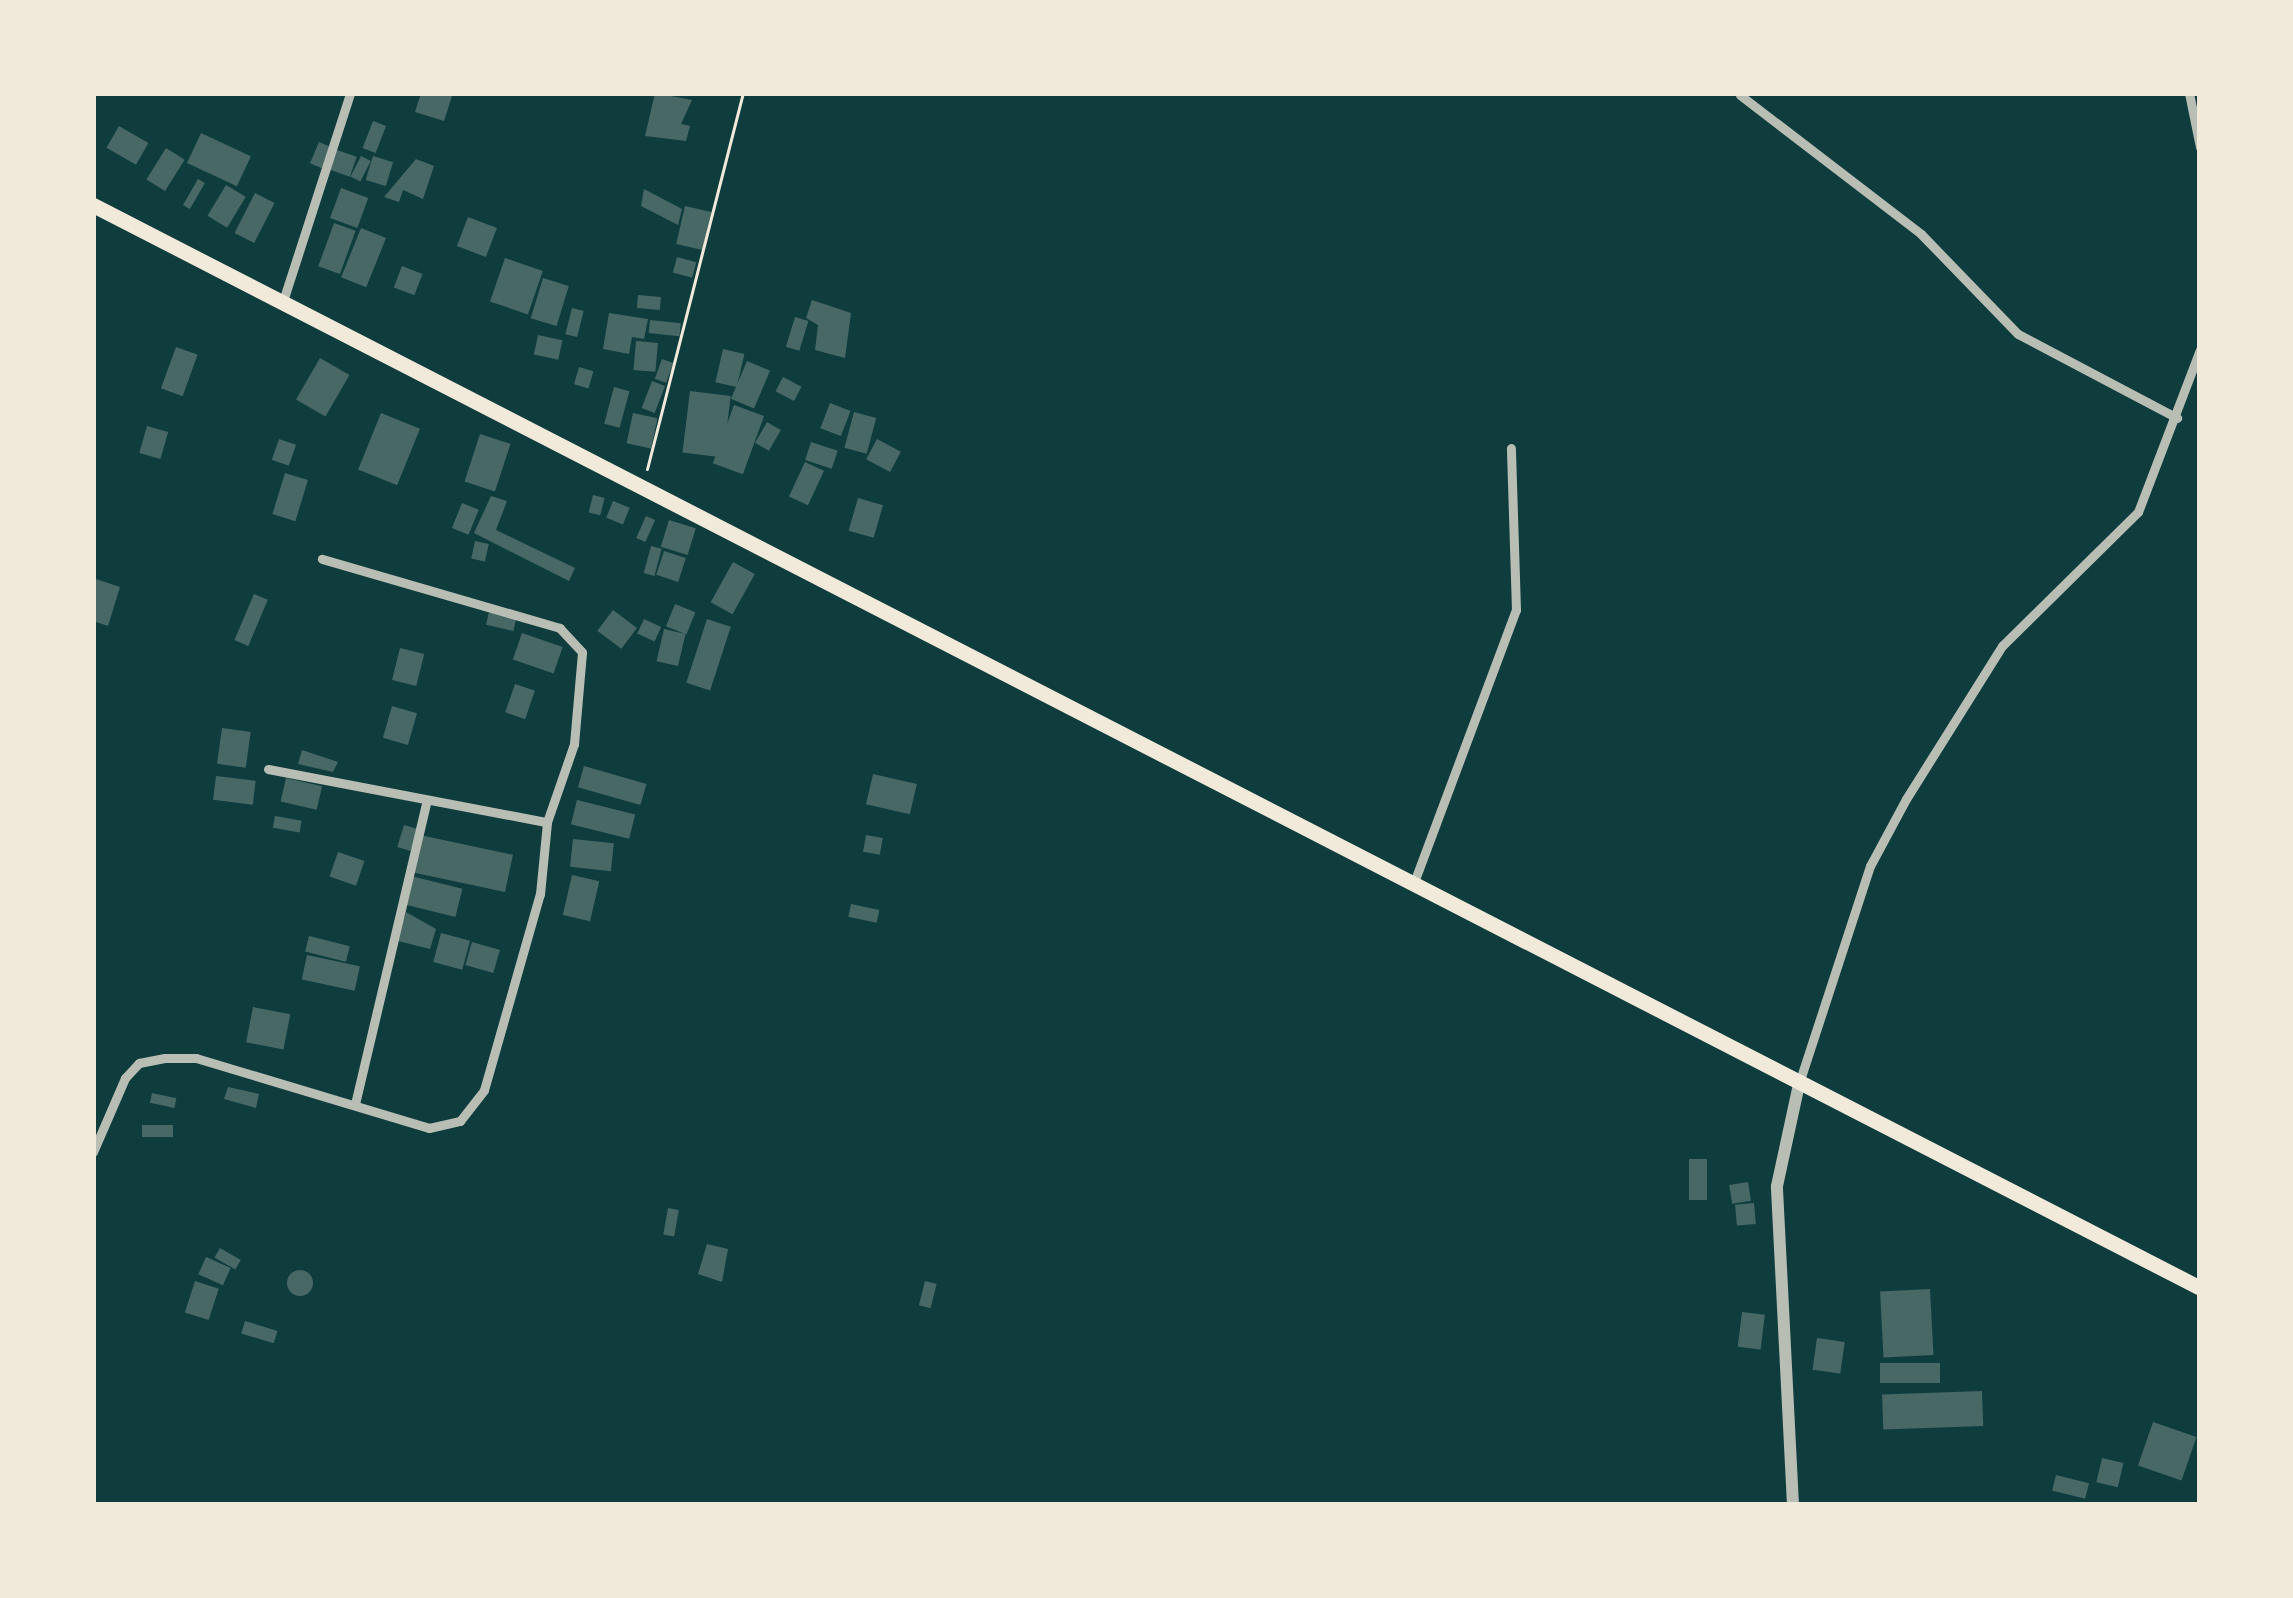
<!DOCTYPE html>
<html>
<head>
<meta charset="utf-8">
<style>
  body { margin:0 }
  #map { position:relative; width:2293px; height:1598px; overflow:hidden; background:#0f3d3e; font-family:"Work Sans",sans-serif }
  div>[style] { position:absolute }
  .building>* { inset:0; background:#486865; transform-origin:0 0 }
  .round { border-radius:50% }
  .path>* { height:3px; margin:-1.5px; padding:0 1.5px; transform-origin:1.5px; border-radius:1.5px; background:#f1e9da }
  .minor>* { height:9px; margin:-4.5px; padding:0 4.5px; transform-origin:4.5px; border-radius:4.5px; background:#b8beb3 }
  .tertiary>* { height:12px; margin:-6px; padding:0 6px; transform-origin:6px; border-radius:6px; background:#b8beb3 }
  .primary>* { height:15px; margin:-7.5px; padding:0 7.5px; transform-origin:7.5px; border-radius:7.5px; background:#f1e9da }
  span { translate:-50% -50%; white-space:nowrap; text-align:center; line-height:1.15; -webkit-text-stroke:12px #f1e9da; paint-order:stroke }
  .frame { position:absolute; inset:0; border:96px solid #f1e9da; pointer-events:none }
</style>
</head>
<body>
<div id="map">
  <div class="building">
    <i style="clip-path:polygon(421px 93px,453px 93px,444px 121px,415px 112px)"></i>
    <i style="clip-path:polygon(655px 93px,692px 100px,681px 124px,690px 126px,686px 141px,645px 136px)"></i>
    <i style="left:373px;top:121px;width:14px;height:29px;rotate:21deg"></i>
    <i style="left:119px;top:126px;width:34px;height:25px;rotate:30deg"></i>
    <i style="left:201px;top:133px;width:55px;height:33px;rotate:25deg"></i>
    <i style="left:319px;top:142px;width:13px;height:23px;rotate:23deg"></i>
    <i style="left:166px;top:148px;width:22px;height:37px;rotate:32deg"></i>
    <i style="left:334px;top:149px;width:24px;height:21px;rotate:19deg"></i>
    <i style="left:361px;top:156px;width:11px;height:23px;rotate:27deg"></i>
    <i style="left:373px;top:156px;width:21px;height:25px;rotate:17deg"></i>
    <i style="clip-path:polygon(416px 159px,434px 166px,423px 199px,403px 190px,399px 202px,384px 197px)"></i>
    <i style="left:198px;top:179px;width:8px;height:30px;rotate:30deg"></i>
    <i style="left:226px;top:185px;width:23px;height:36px;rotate:31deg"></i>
    <i style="left:341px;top:188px;width:29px;height:32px;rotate:20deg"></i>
    <i style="clip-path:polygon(644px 189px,682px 209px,678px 225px,641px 206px)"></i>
    <i style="left:255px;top:193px;width:22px;height:45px;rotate:27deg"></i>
    <i style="left:685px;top:206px;width:27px;height:39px;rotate:13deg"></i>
    <i style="left:468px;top:217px;width:31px;height:31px;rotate:21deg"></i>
    <i style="left:334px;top:223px;width:23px;height:46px;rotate:20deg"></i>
    <i style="left:361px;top:228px;width:27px;height:53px;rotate:22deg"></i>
    <i style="left:677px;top:257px;width:20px;height:16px;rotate:15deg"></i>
    <i style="left:505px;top:258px;width:40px;height:46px;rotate:19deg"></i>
    <i style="left:402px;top:266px;width:22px;height:23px;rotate:21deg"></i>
    <i style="left:543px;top:278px;width:27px;height:42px;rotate:17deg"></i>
    <i style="left:638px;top:295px;width:23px;height:13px;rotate:5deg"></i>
    <i style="clip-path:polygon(812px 300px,851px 313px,845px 358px,815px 350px,818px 325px,806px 318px)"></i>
    <i style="left:572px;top:308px;width:12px;height:27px;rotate:14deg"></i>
    <i style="clip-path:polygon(609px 313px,648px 319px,644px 339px,632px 337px,629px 354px,603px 349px)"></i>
    <i style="left:795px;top:317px;width:14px;height:31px;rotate:17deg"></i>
    <i style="left:650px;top:320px;width:31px;height:13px;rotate:6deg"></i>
    <i style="left:538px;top:335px;width:25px;height:20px;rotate:12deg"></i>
    <i style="left:636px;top:341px;width:22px;height:29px;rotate:5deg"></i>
    <i style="left:176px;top:347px;width:23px;height:44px;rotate:20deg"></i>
    <i style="left:723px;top:349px;width:22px;height:34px;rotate:13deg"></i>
    <i style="left:320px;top:358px;width:34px;height:48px;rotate:30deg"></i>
    <i style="left:662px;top:359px;width:12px;height:21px;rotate:20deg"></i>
    <i style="left:747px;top:361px;width:25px;height:41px;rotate:23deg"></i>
    <i style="left:579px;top:367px;width:15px;height:18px;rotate:16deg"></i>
    <i style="left:783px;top:377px;width:21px;height:16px;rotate:28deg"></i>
    <i style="left:652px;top:381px;width:14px;height:29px;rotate:21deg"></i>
    <i style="left:614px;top:387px;width:16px;height:38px;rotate:15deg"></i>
    <i style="left:690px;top:391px;width:41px;height:62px;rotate:7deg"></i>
    <i style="left:830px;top:403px;width:22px;height:27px;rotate:21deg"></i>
    <i style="left:734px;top:405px;width:32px;height:62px;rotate:20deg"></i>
    <i style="left:854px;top:412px;width:23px;height:37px;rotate:15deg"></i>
    <i style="left:381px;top:413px;width:42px;height:61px;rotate:22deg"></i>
    <i style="left:633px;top:413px;width:25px;height:31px;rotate:12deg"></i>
    <i style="left:767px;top:422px;width:16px;height:24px;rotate:30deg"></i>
    <i style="left:147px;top:426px;width:22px;height:28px;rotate:16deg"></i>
    <i style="left:480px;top:434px;width:32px;height:50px;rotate:18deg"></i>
    <i style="left:279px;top:439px;width:18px;height:22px;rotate:19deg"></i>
    <i style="left:877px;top:439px;width:27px;height:23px;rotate:28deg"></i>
    <i style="left:811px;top:442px;width:28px;height:19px;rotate:18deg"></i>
    <i style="left:805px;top:462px;width:21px;height:38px;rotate:25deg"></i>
    <i style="left:285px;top:473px;width:24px;height:43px;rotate:17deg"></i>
    <i style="left:593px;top:495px;width:12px;height:18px;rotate:14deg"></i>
    <i style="clip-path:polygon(491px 496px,507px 501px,496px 530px,575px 568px,569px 581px,474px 533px)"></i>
    <i style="left:858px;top:498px;width:26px;height:34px;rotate:16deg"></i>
    <i style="left:613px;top:501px;width:18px;height:18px;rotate:22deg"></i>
    <i style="left:462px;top:503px;width:18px;height:27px;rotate:22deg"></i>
    <i style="left:646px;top:516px;width:10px;height:24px;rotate:24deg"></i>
    <i style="left:669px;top:520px;width:28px;height:28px;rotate:17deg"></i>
    <i style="left:475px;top:541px;width:14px;height:18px;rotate:12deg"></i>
    <i style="left:651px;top:546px;width:11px;height:28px;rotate:15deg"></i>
    <i style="left:664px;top:551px;width:23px;height:25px;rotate:18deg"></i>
    <i style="left:733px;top:562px;width:25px;height:46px;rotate:29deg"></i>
    <i style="clip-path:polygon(93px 578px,120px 587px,108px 626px,93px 621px)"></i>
    <i style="left:254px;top:594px;width:15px;height:50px;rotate:23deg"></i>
    <i style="left:675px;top:604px;width:22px;height:24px;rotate:22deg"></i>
    <i style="left:613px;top:610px;width:30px;height:26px;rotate:37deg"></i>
    <i style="left:489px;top:612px;width:28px;height:13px;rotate:13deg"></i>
    <i style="left:644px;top:619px;width:19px;height:16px;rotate:25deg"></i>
    <i style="left:707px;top:619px;width:25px;height:67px;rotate:18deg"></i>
    <i style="left:664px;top:629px;width:22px;height:33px;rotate:13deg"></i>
    <i style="left:522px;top:633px;width:43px;height:28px;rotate:19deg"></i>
    <i style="left:400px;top:648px;width:25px;height:33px;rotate:14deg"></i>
    <i style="left:515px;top:684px;width:21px;height:30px;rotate:19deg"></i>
    <i style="left:392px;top:706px;width:26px;height:33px;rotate:16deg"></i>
    <i style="left:222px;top:728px;width:29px;height:36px;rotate:8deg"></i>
    <i style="clip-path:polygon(302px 750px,338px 762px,333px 772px,298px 764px)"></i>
    <i style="left:584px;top:766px;width:65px;height:22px;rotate:16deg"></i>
    <i style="left:873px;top:774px;width:45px;height:31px;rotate:13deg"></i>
    <i style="left:216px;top:776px;width:40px;height:24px;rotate:7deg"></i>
    <i style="left:286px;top:778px;width:37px;height:24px;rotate:13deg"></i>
    <i style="left:577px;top:800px;width:60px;height:25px;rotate:14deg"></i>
    <i style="left:275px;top:816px;width:27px;height:12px;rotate:10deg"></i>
    <i style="left:404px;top:825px;width:14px;height:23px;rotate:17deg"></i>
    <i style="left:420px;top:835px;width:95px;height:38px;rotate:12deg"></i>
    <i style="left:866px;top:835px;width:17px;height:17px;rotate:10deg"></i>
    <i style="left:573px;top:839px;width:41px;height:28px;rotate:6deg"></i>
    <i style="left:338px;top:852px;width:28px;height:26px;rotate:19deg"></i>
    <i style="left:572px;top:875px;width:28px;height:41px;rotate:13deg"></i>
    <i style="left:411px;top:876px;width:53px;height:29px;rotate:14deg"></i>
    <i style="left:851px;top:904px;width:29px;height:13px;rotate:12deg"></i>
    <i style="clip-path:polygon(406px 912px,436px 929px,430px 949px,398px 941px)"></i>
    <i style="left:441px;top:933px;width:30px;height:30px;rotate:15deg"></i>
    <i style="left:309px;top:936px;width:42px;height:16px;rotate:14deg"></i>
    <i style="left:472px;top:942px;width:29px;height:24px;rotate:16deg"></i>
    <i style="left:307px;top:955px;width:54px;height:25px;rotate:12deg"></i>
    <i style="left:253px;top:1007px;width:38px;height:36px;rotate:11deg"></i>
    <i style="clip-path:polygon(228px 1087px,259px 1094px,256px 1108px,224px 1099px)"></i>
    <i style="left:152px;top:1093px;width:25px;height:10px;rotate:12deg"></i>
    <i style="left:142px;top:1125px;width:31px;height:12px"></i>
    <i style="left:1689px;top:1159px;width:18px;height:41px"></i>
    <i style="left:1748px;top:1182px;width:19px;height:19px;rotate:81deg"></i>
    <i style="left:1754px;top:1203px;width:21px;height:19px;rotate:85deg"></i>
    <i style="left:668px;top:1208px;width:11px;height:27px;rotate:10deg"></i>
    <i style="clip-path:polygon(707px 1244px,728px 1249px,722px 1282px,698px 1274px)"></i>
    <i style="left:220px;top:1248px;width:24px;height:11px;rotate:30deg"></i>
    <i style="left:206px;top:1257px;width:27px;height:19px;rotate:24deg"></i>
    <i class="round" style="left:287px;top:1270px;width:26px;height:26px"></i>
    <i style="left:195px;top:1281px;width:25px;height:33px;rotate:18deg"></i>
    <i style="left:925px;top:1281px;width:12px;height:25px;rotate:14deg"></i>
    <i style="left:1930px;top:1289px;width:66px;height:50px;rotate:87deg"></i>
    <i style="left:1742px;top:1312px;width:23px;height:35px;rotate:7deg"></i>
    <i style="left:245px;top:1321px;width:34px;height:13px;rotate:17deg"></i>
    <i style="left:1817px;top:1338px;width:28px;height:32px;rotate:8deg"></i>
    <i style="left:1940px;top:1363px;width:20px;height:60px;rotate:90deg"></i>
    <i style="left:1982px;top:1391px;width:35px;height:100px;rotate:88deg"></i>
    <i style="left:2153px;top:1422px;width:46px;height:46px;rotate:19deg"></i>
    <i style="left:2102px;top:1458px;width:22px;height:25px;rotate:13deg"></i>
    <i style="left:2056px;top:1475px;width:34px;height:16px;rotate:14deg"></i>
  </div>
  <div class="path">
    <i style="left:647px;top:469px;width:388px;rotate:-75.7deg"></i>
  </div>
  <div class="minor">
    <i style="left:2189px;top:93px;width:55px;rotate:78.5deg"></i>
    <i style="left:1740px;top:95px;width:228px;rotate:37.5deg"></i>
    <i style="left:1921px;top:234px;width:139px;rotate:45.9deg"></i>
    <i style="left:2018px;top:334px;width:180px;rotate:27.8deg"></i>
    <i style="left:283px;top:301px;width:219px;rotate:-72.1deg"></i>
    <i style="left:268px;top:769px;width:284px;rotate:10.8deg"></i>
    <i style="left:1413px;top:885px;width:294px;rotate:-69.5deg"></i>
    <i style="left:1516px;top:610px;width:162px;rotate:-91.8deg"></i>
    <i style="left:1800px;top:1080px;width:225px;rotate:-71.9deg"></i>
    <i style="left:1870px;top:866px;width:76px;rotate:-61.8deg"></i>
    <i style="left:1906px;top:799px;width:181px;rotate:-57.9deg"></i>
    <i style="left:2002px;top:646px;width:191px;rotate:-44.6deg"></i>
    <i style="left:2138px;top:512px;width:173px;rotate:-69.1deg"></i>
    <i style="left:355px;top:1104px;width:312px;rotate:-76.7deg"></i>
    <i style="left:93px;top:1152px;width:81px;rotate:-66.6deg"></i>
    <i style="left:125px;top:1078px;width:21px;rotate:-47deg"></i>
    <i style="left:139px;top:1063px;width:26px;rotate:-11deg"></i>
    <i style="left:165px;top:1058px;width:31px"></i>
    <i style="left:196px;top:1058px;width:243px;rotate:16.7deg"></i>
    <i style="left:429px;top:1128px;width:32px;rotate:-13deg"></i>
    <i style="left:460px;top:1121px;width:39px;rotate:-52deg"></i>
    <i style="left:484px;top:1090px;width:204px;rotate:-74.1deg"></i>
    <i style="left:540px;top:894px;width:72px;rotate:-84.4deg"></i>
    <i style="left:547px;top:822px;width:83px;rotate:-70.9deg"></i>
    <i style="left:574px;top:744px;width:92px;rotate:-85deg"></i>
    <i style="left:582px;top:652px;width:33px;rotate:-133deg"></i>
    <i style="left:560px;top:628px;width:248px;rotate:-163.8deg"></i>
  </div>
  <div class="tertiary">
    <i style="left:1793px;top:1505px;width:319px;rotate:-92.9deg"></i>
    <i style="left:1777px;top:1186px;width:108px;rotate:-77.8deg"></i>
  </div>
  <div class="primary">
    <i style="left:93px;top:205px;width:2369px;rotate:27.2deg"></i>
  </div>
  <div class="frame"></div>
</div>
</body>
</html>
